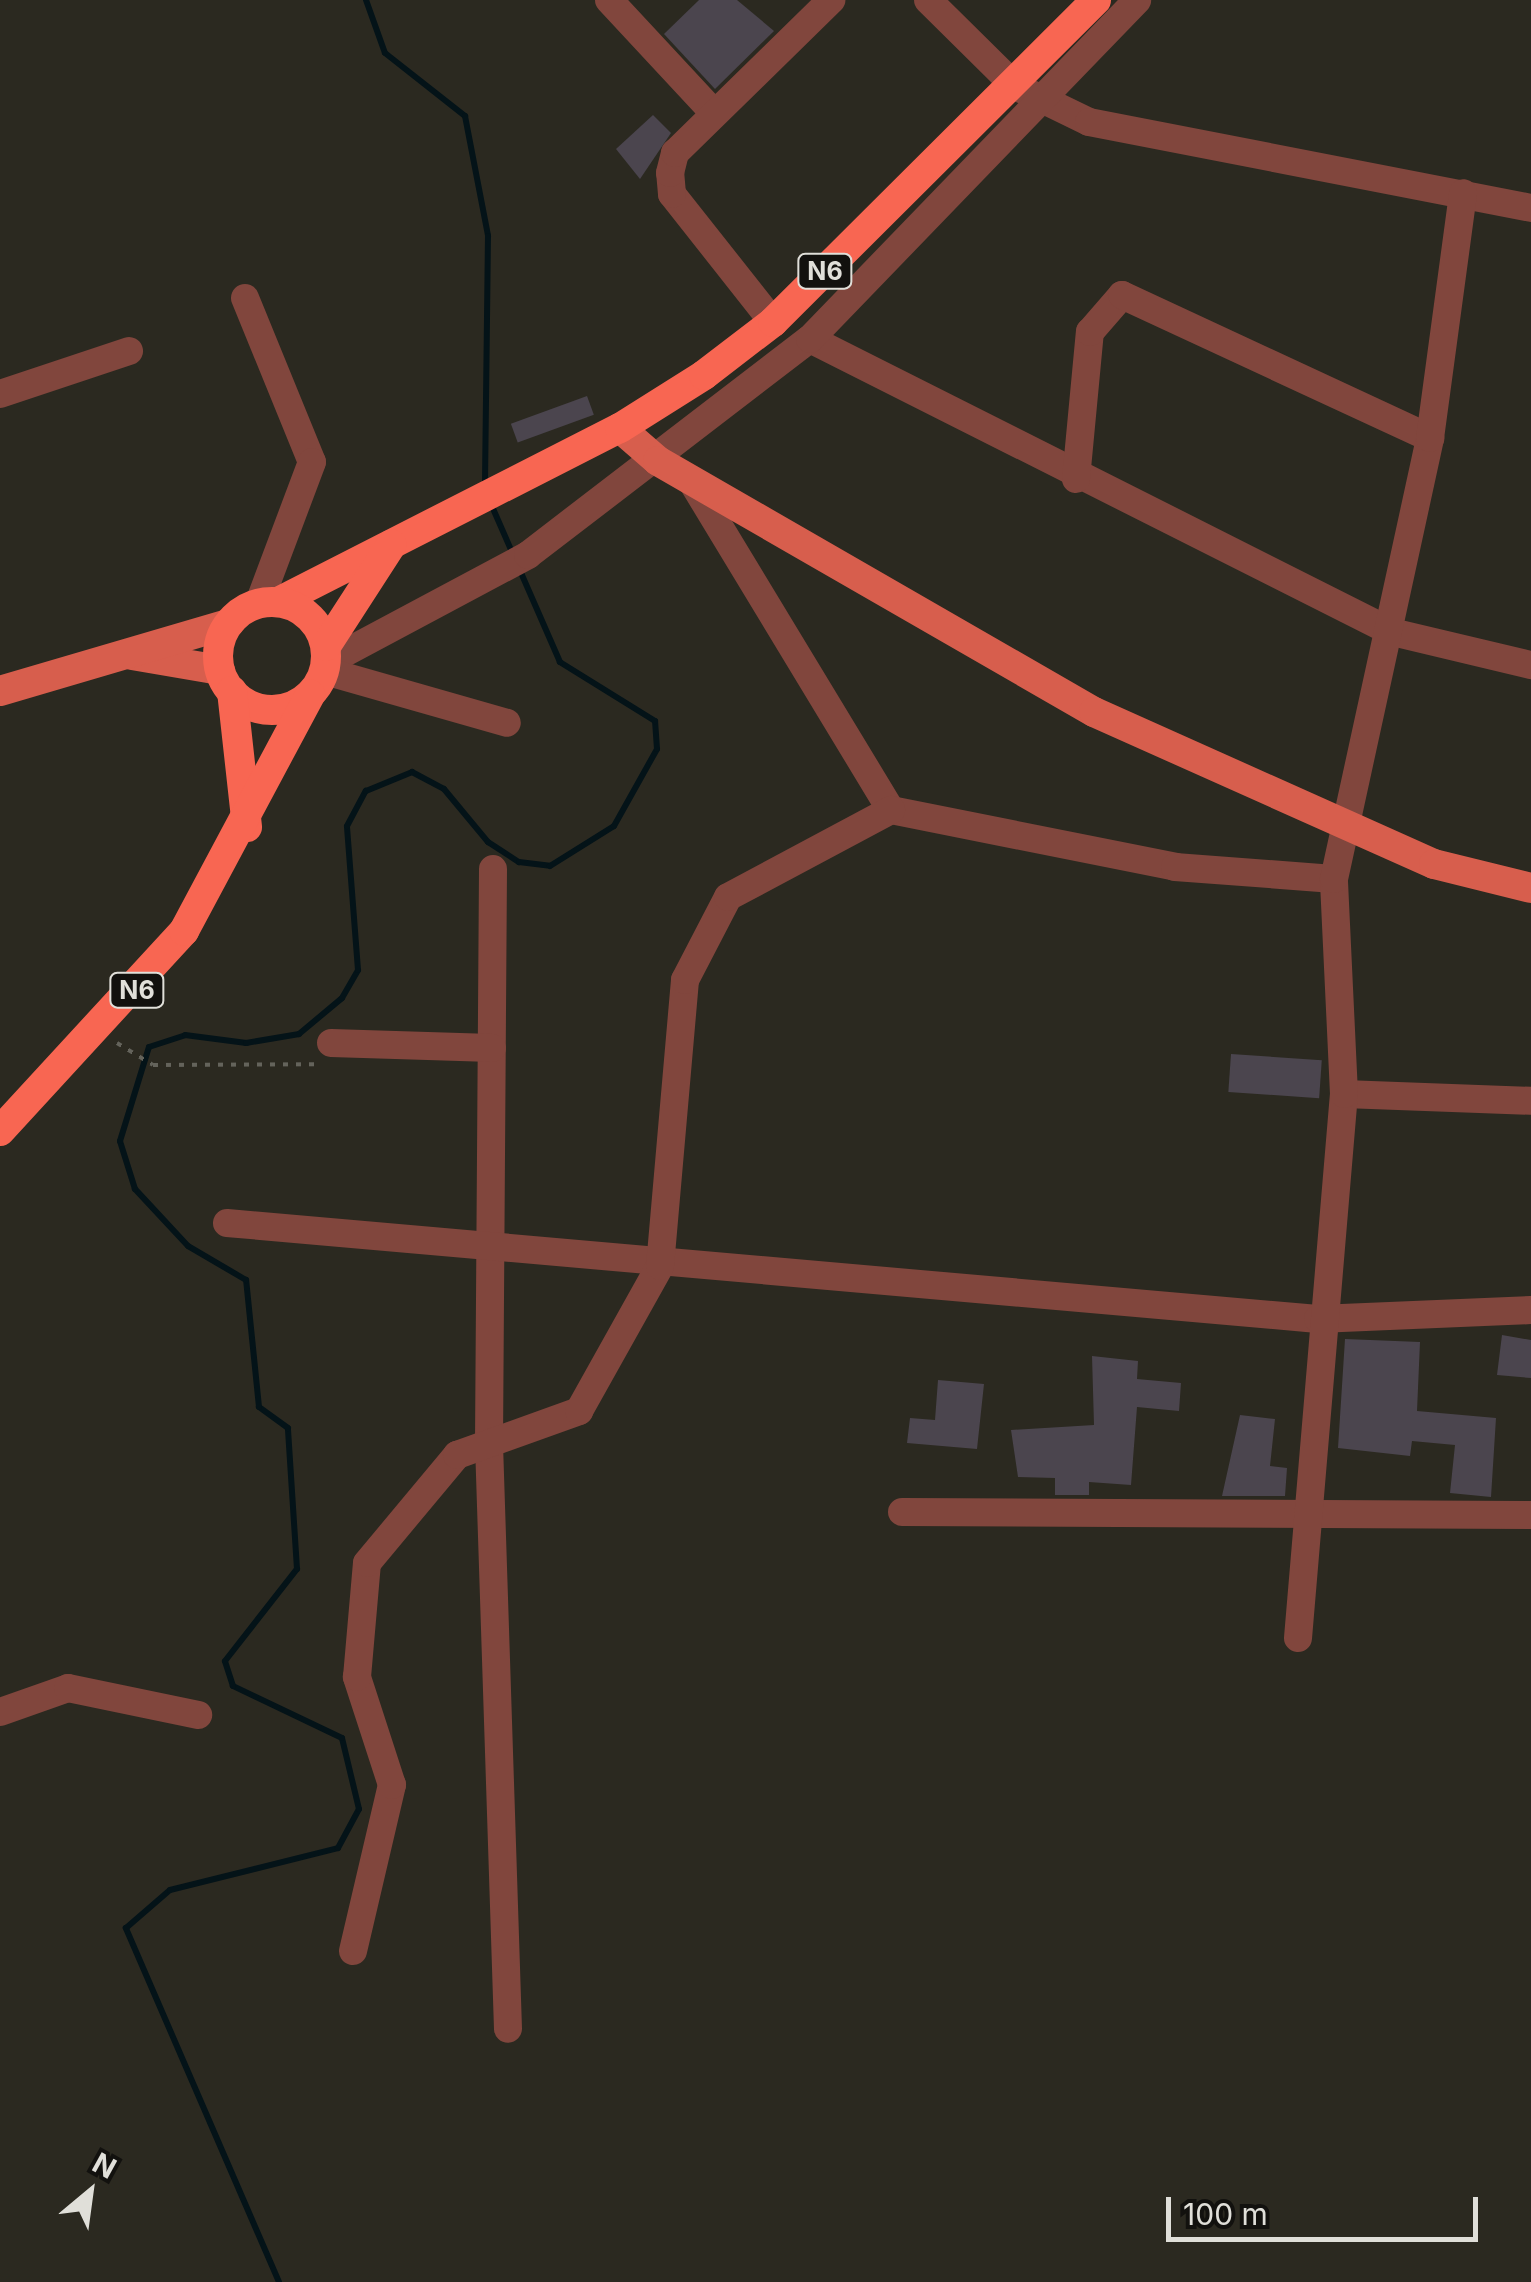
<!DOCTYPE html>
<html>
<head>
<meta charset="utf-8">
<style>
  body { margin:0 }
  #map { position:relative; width:1531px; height:2282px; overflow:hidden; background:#2b2920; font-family:Inter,sans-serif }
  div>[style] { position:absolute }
  .stream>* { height:6px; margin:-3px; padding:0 3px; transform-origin:3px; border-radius:3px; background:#041318 }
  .building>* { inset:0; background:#4b454e; transform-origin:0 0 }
  .path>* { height:4px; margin-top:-2px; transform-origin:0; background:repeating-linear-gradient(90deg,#64635b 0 5px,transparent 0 13px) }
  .minor>* { height:28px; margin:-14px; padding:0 14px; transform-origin:14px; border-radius:14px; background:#81463d }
  .major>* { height:30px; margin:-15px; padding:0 15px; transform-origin:15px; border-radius:15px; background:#d75e4d }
  .highway>* { height:30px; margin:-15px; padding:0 15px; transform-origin:15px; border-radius:15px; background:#f86652 }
  .highway>.ring { margin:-15px; padding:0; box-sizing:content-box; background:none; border:30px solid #f86652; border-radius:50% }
  span { translate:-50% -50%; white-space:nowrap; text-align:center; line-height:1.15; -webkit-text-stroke:8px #12110e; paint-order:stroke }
  .shield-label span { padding:2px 8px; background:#12110e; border:2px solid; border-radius:8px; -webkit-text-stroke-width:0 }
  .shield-label { font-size:25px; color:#e0dfd9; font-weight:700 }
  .north { position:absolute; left:40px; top:2142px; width:100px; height:100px; -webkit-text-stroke:8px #12110e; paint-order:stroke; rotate:29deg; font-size:28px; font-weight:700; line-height:40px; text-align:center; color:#e0dfd9 }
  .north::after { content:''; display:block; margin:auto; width:35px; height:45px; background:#e0dfd9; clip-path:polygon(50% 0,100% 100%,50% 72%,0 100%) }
  .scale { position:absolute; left:1166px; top:2197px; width:312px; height:45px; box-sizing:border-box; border:5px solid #e0dfd9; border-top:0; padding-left:12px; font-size:30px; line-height:35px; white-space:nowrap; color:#e0dfd9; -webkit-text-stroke:8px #12110e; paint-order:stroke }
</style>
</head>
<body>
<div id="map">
  <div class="stream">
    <i style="left:366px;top:0;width:56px;rotate:70.3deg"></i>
    <i style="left:385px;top:53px;width:102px;rotate:38.2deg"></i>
    <i style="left:465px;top:116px;width:122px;rotate:79.1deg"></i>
    <i style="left:488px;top:236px;width:252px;rotate:90.7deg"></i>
    <i style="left:491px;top:504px;width:52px;rotate:66.4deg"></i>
    <i style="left:279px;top:2282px;width:386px;rotate:-113.4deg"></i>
    <i style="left:126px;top:1928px;width:58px;rotate:-40.8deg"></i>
    <i style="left:170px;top:1890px;width:173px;rotate:-14deg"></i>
    <i style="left:338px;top:1848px;width:44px;rotate:-61.7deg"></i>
    <i style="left:359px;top:1809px;width:73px;rotate:-103.5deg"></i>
    <i style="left:342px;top:1738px;width:121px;rotate:-154.5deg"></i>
    <i style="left:233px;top:1686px;width:26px;rotate:-108deg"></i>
    <i style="left:225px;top:1661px;width:117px;rotate:-52deg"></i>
    <i style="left:297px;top:1569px;width:141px;rotate:-93.7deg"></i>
    <i style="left:288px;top:1428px;width:36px;rotate:-144deg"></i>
    <i style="left:259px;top:1407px;width:128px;rotate:-95.8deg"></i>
    <i style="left:246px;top:1280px;width:67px;rotate:-149.6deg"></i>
    <i style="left:188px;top:1246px;width:78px;rotate:-132.9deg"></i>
    <i style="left:135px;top:1189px;width:50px;rotate:-107.4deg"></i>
    <i style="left:120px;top:1141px;width:98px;rotate:-72.9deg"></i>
    <i style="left:149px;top:1047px;width:38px;rotate:-18deg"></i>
    <i style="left:185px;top:1035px;width:62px;rotate:7.5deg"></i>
    <i style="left:246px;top:1043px;width:54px;rotate:-9.6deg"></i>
    <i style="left:299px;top:1034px;width:56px;rotate:-39.9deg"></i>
    <i style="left:342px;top:998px;width:32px;rotate:-60deg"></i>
    <i style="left:358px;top:970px;width:144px;rotate:-94.4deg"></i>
    <i style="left:347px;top:826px;width:40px;rotate:-62deg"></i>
    <i style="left:366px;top:791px;width:50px;rotate:-22.4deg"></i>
    <i style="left:412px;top:772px;width:36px;rotate:28deg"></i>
    <i style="left:444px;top:789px;width:69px;rotate:50.3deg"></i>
    <i style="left:488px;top:842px;width:37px;rotate:33deg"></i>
    <i style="left:519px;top:862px;width:31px;rotate:7deg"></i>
    <i style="left:550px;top:866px;width:75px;rotate:-32deg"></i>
    <i style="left:614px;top:826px;width:88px;rotate:-60.8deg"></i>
    <i style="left:657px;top:749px;width:28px;rotate:-94deg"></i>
    <i style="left:655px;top:721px;width:112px;rotate:-148.2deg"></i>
    <i style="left:560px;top:662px;width:103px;rotate:-113.6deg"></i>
  </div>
  <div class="building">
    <i style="clip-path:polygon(699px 0,737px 0,774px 31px,715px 89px,664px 34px)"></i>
    <i style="clip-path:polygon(653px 115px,671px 133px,640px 179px,616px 149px)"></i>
    <i style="left:587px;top:396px;width:20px;height:81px;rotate:70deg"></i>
    <i style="left:1231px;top:1054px;width:91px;height:38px;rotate:4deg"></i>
    <i style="clip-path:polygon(1502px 1335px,1531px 1340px,1531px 1378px,1497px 1375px)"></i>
    <i style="clip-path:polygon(1345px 1339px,1420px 1342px,1417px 1411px,1496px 1418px,1491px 1497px,1450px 1493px,1455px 1445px,1412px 1441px,1410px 1456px,1338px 1448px)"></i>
    <i style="clip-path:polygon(1092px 1356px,1138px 1361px,1137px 1379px,1181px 1383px,1179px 1411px,1137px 1407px,1131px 1485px,1089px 1482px,1089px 1495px,1055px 1495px,1055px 1478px,1018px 1477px,1011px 1430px,1094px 1425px)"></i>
    <i style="clip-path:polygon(938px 1380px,984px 1384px,977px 1449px,907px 1443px,910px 1418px,935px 1420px)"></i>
    <i style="clip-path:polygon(1240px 1415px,1275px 1419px,1270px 1466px,1287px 1468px,1285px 1496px,1222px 1496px)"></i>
  </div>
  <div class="path">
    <i style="left:117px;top:1043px;width:42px;rotate:31.4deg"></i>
    <i style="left:153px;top:1065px;width:167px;rotate:-0.3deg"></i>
  </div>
  <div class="minor">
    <i style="left:609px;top:0;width:154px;rotate:47.1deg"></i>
    <i style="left:928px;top:0;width:122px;rotate:44.7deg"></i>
    <i style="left:1015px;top:86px;width:82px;rotate:25.9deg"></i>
    <i style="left:1089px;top:122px;width:450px;rotate:11deg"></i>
    <i style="left:245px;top:298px;width:177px;rotate:67.8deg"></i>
    <i style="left:312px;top:462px;width:151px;rotate:110.6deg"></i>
    <i style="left:773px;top:322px;width:163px;rotate:-128.3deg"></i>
    <i style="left:672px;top:194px;width:21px;rotate:-95deg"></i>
    <i style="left:670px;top:173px;width:21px;rotate:-76deg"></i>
    <i style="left:675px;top:153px;width:219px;rotate:-44.4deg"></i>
    <i style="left:810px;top:339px;width:652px;rotate:26.72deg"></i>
    <i style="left:1392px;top:632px;width:143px;rotate:13.4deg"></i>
    <i style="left:0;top:394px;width:136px;rotate:-18.4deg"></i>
    <i style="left:1076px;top:479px;width:148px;rotate:-84.6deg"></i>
    <i style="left:1090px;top:332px;width:49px;rotate:-49.1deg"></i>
    <i style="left:1122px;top:295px;width:340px;rotate:24.9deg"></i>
    <i style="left:691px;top:480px;width:386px;rotate:58.8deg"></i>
    <i style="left:891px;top:810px;width:290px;rotate:11.3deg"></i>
    <i style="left:1175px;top:867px;width:159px;rotate:4.3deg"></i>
    <i style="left:326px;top:663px;width:229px;rotate:-28.1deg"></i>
    <i style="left:528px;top:555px;width:355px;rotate:-37.5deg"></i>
    <i style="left:810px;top:339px;width:471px;rotate:-46deg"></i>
    <i style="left:325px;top:671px;width:189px;rotate:15.9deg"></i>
    <i style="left:493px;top:869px;width:575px;rotate:90.4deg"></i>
    <i style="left:489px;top:1444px;width:585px;rotate:88.14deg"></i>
    <i style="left:331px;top:1043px;width:161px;rotate:1.8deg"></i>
    <i style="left:1344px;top:1094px;width:187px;rotate:2.1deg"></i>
    <i style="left:227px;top:1223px;width:1095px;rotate:5.03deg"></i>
    <i style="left:1318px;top:1319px;width:213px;rotate:-2.4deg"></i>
    <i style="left:902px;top:1512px;width:629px;rotate:0.27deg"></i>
    <i style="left:1298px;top:1638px;width:546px;rotate:-85.17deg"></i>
    <i style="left:1344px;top:1094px;width:215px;rotate:-92.7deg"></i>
    <i style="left:1334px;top:879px;width:451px;rotate:-77.7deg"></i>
    <i style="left:1430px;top:438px;width:247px;rotate:-82.3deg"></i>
    <i style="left:0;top:1712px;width:72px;rotate:-19.4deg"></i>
    <i style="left:68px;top:1688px;width:133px;rotate:11.7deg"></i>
    <i style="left:353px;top:1951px;width:171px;rotate:-76.8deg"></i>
    <i style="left:392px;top:1785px;width:114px;rotate:-108deg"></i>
    <i style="left:357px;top:1677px;width:114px;rotate:-85deg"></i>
    <i style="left:367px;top:1563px;width:141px;rotate:-50.2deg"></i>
    <i style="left:457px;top:1455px;width:130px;rotate:-19.8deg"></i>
    <i style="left:579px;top:1411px;width:166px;rotate:-60.8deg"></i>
    <i style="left:660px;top:1266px;width:287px;rotate:-85deg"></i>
    <i style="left:685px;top:980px;width:93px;rotate:-62.6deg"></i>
    <i style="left:728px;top:897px;width:185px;rotate:-28.1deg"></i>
  </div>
  <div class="major">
    <i style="left:620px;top:428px;width:50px;rotate:41deg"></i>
    <i style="left:658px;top:461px;width:503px;rotate:29.93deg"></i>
    <i style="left:1094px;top:712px;width:372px;rotate:24.1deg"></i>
    <i style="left:1434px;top:864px;width:100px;rotate:13.9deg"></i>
    <i style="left:132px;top:655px;width:89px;rotate:9.7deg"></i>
    <i style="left:0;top:691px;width:238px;rotate:-16.4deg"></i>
  </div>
  <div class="highway">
    <i style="left:278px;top:602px;width:384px;rotate:-27deg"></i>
    <i style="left:620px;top:428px;width:99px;rotate:-32.2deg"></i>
    <i style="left:704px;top:375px;width:87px;rotate:-37.5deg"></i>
    <i style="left:773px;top:322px;width:456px;rotate:-44.9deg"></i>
    <i class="ring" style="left:218px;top:602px;width:78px;height:78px"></i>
    <i style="left:326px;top:646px;width:121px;rotate:-57.1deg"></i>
    <i style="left:232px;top:691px;width:137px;rotate:83.7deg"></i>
    <i style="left:0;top:1131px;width:272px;rotate:-47.4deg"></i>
    <i style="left:184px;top:931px;width:268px;rotate:-61.9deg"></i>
  </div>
  <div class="shield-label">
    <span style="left:825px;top:271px">N6</span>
    <span style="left:137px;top:990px">N6</span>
  </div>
  <div class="north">N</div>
  <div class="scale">100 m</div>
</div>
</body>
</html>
